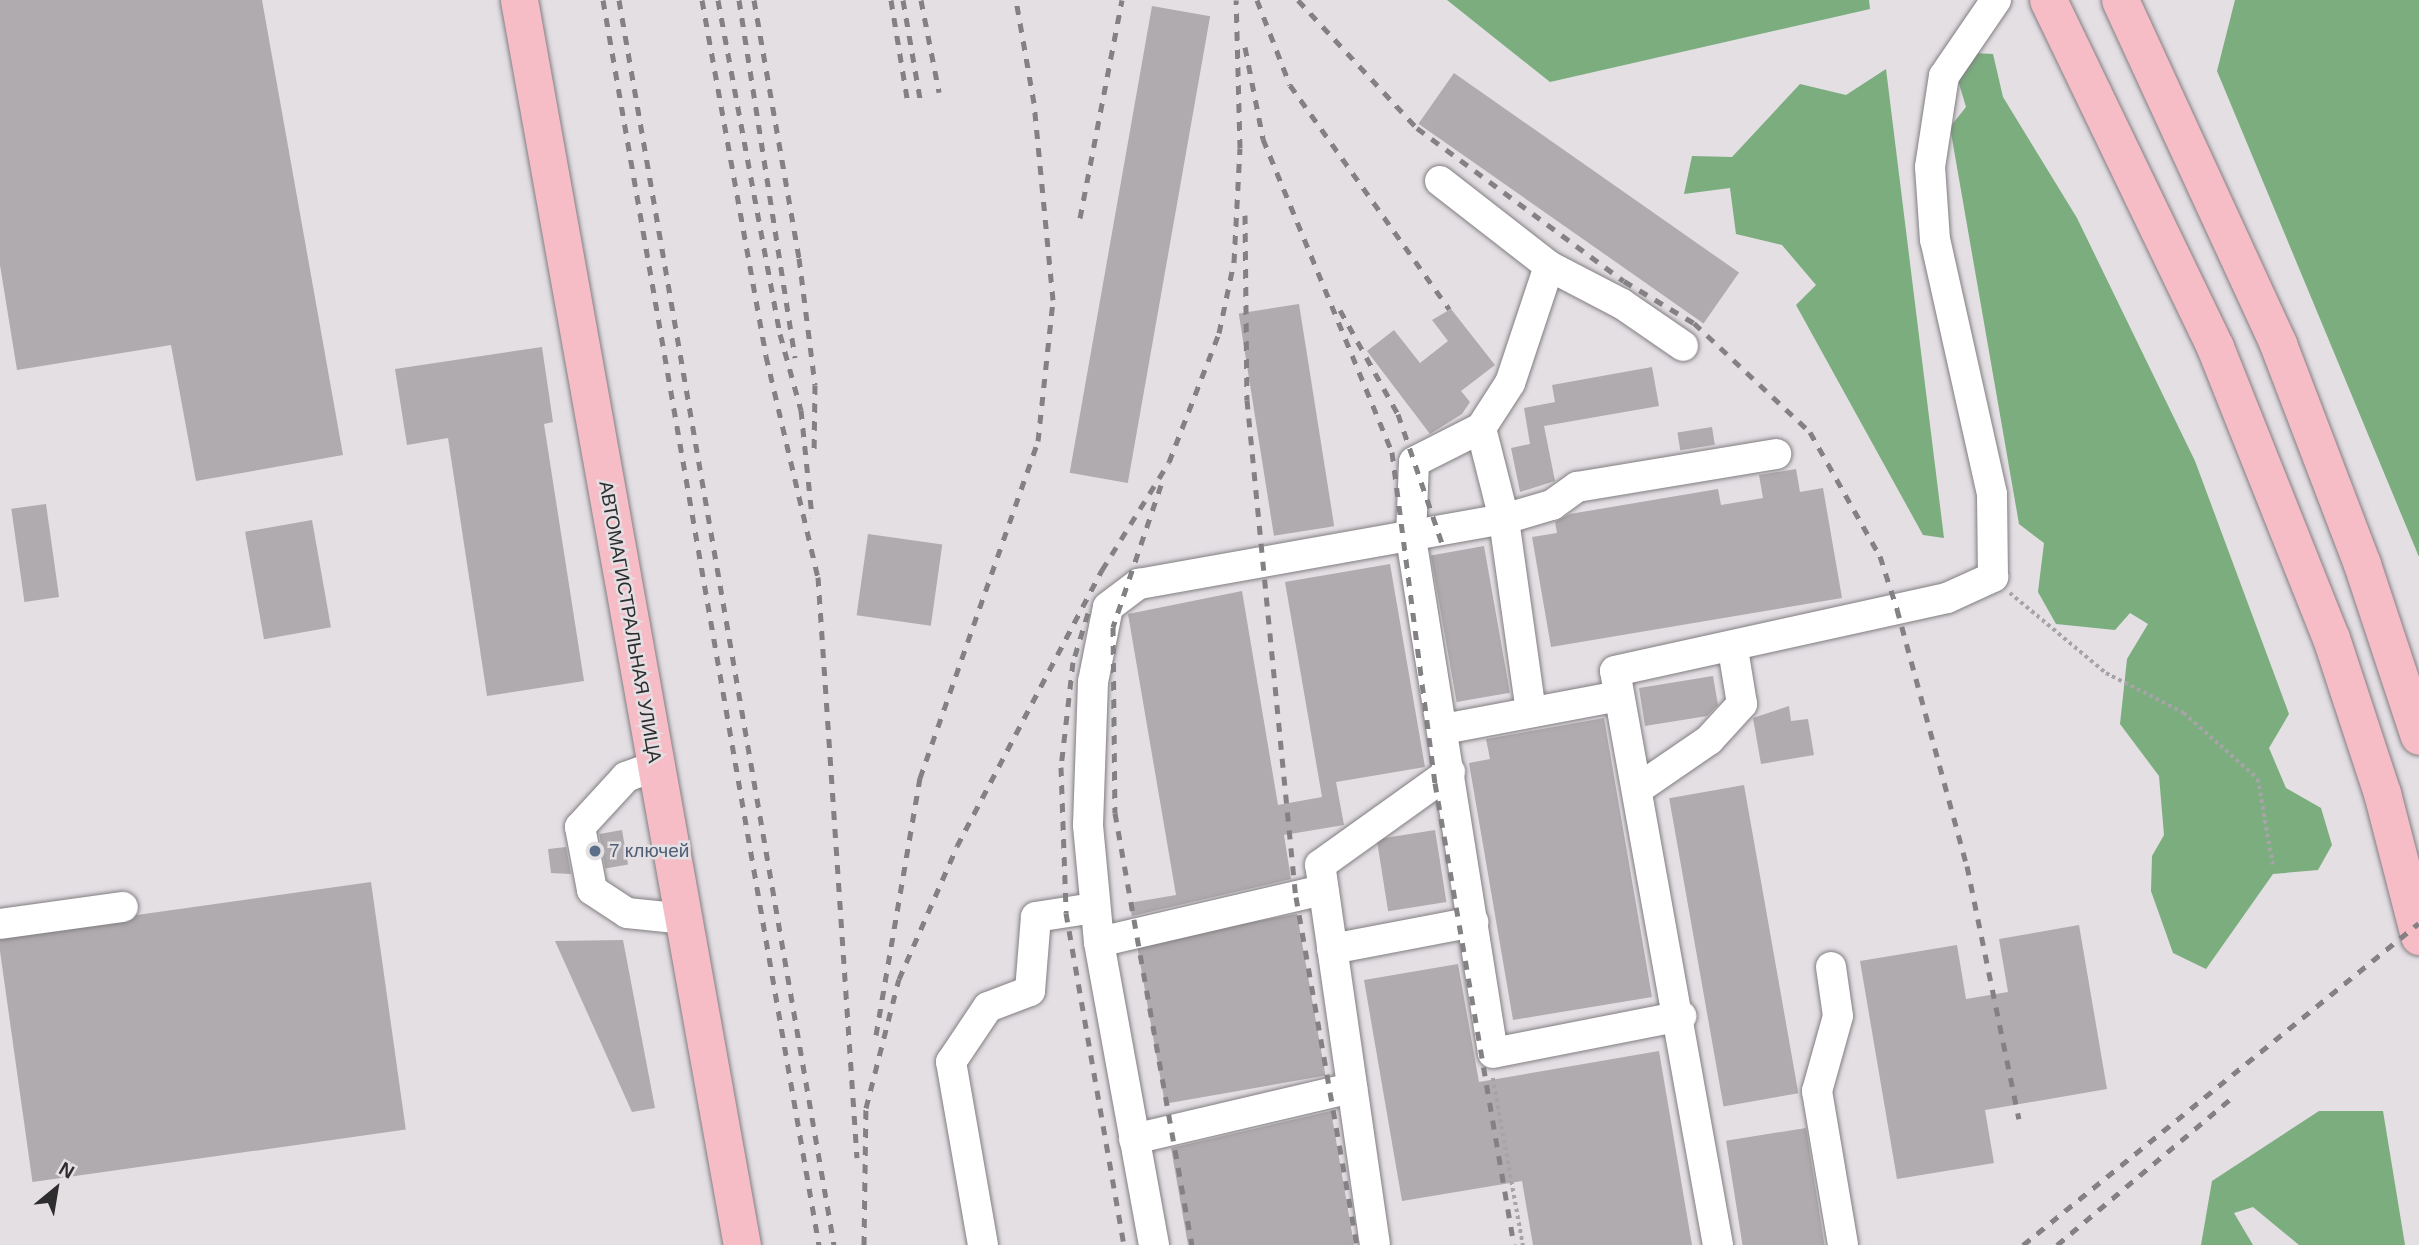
<!DOCTYPE html>
<html>
<head>
<meta charset="utf-8">
<style>
  body { margin:0 }
  #map { position:relative; width:2419px; height:1245px; overflow:hidden; background:#e3dfe3; font-family:Arial,sans-serif }
  div>[style] { position:absolute }
  .forest>* { inset:0; background:#7bad7e }
  .building>* { inset:0; background:#afabae; transform-origin:0 0 }
  .path>* { height:3.5px; margin-top:-1.75px; transform-origin:0; background:repeating-linear-gradient(90deg,#a7a4a7 0 3.5px,transparent 0 7px) }
  .roads { filter:drop-shadow(0 0 2px #817e81) drop-shadow(0 0 2px #817e81) }
  .minor>* { height:30px; margin:-15px; padding:0 15px; transform-origin:15px; border-radius:15px; background:#fff }
  .major>* { height:37px; margin:-18.5px; padding:0 18.5px; transform-origin:18.5px; border-radius:18.5px; background:#f7bdc7 }
  .rail>* { height:5px; margin-top:-2.5px; transform-origin:0; background:repeating-linear-gradient(90deg,#838183 0 9px,transparent 0 18px) }
  .dots>* { width:19px; height:19px; translate:-50% -50%; box-sizing:border-box; border:4px solid #e3dfe3; border-radius:50% }
  span { translate:-50% -50%; white-space:nowrap; text-align:center; line-height:1.15; -webkit-text-stroke:5px #e3dfe3; paint-order:stroke }
  .street-label { font-size:19px; color:#2e2d2e }
  .service-label { font-size:19px; color:#4e5e75 }
  .left { translate:0 -50%; text-align:left }
  .north { position:absolute; left:21px; top:1154px; width:70px; height:70px; -webkit-text-stroke:5px #e3dfe3; paint-order:stroke; rotate:30deg; font-size:19px; font-weight:700; line-height:28px; text-align:center; color:#2e2d2e }
  .north::after { content:''; display:block; margin:auto; width:24px; height:32px; background:#2e2d2e; clip-path:polygon(50% 0,100% 100%,50% 72%,0 100%) }
</style>
</head>
<body>
<div id="map">
  <div class="forest">
    <i style="clip-path:polygon(1447px 0,1869px 0,1870px 9px,1550px 82px)"></i>
    <i style="clip-path:polygon(2235px 0,2419px 0,2419px 557px,2217px 71px)"></i>
    <i style="clip-path:polygon(1973px 53px,1993px 54px,2003px 97px,2077px 218px,2195px 461px,2289px 714px,2269px 748px,2286px 788px,2321px 808px,2332px 845px,2318px 870px,2273px 874px,2206px 969px,2173px 953px,2151px 891px,2152px 856px,2164px 835px,2159px 776px,2120px 724px,2127px 659px,2148px 624px,2130px 613px,2115px 630px,2056px 624px,2038px 592px,2044px 543px,2019px 524px,1950px 127px,1966px 107px,1958px 80px)"></i>
    <i style="clip-path:polygon(1886px 69px,1944px 538px,1923px 535px,1796px 305px,1816px 285px,1782px 245px,1736px 234px,1730px 188px,1684px 194px,1692px 156px,1732px 157px,1800px 84px,1846px 95px)"></i>
    <i style="clip-path:polygon(2319px 1111px,2383px 1111px,2405px 1245px,2299px 1245px,2253px 1207px,2234px 1213px,2253px 1245px,2201px 1245px,2212px 1181px)"></i>
  </div>
  <div class="building">
    <i style="clip-path:polygon(0 0,262px 0,343px 455px,196px 481px,171px 345px,17px 370px,0 265px)"></i>
    <i style="left:1152px;top:6px;width:59px;height:474px;rotate:10deg"></i>
    <i style="left:1454px;top:73px;width:348px;height:62px;rotate:35deg"></i>
    <i style="left:1299px;top:304px;width:225px;height:61px;rotate:81deg"></i>
    <i style="clip-path:polygon(1451px 309px,1495px 365px,1461px 391px,1470px 402px,1462px 414px,1430px 434px,1367px 351px,1394px 330px,1420px 363px,1448px 341px,1432px 320px)"></i>
    <i style="clip-path:polygon(542px 347px,553px 422px,544px 424px,584px 681px,487px 696px,448px 438px,407px 445px,395px 369px)"></i>
    <i style="clip-path:polygon(1652px 367px,1659px 406px,1544px 426px,1555px 481px,1520px 492px,1511px 448px,1530px 444px,1524px 408px,1555px 402px,1552px 385px)"></i>
    <i style="left:1712px;top:427px;width:18px;height:35px;rotate:81deg"></i>
    <i style="clip-path:polygon(1796px 469px,1800px 492px,1823px 488px,1842px 598px,1551px 647px,1532px 537px,1557px 533px,1555px 522px,1570px 514px,1718px 489px,1721px 505px,1763px 498px,1759px 475px)"></i>
    <i style="left:46px;top:504px;width:94px;height:35px;rotate:82deg"></i>
    <i style="left:312px;top:520px;width:109px;height:68px;rotate:80deg"></i>
    <i style="left:868px;top:534px;width:75px;height:82px;rotate:8deg"></i>
    <i style="left:1484px;top:546px;width:149px;height:54px;rotate:80deg"></i>
    <i style="clip-path:polygon(1390px 564px,1425px 767px,1336px 782px,1344px 825px,1284px 835px,1291px 879px,1132px 916px,1129px 903px,1176px 895px,1128px 614px,1242px 591px,1278px 805px,1322px 797px,1285px 582px)"></i>
    <i style="clip-path:polygon(1713px 676px,1718px 705px,1707px 716px,1645px 726px,1639px 688px)"></i>
    <i style="clip-path:polygon(1789px 706px,1791px 721px,1808px 719px,1814px 755px,1761px 764px,1753px 718px)"></i>
    <i style="clip-path:polygon(1604px 718px,1652px 997px,1513px 1020px,1469px 763px,1490px 759px,1486px 739px)"></i>
    <i style="left:1744px;top:785px;width:313px;height:76px;rotate:80deg"></i>
    <i style="left:622px;top:830px;width:35px;height:23px;rotate:80deg"></i>
    <i style="left:1435px;top:830px;width:73px;height:59px;rotate:81deg"></i>
    <i style="clip-path:polygon(566px 847px,571px 874px,551px 873px,548px 849px)"></i>
    <i style="left:371px;top:882px;width:250px;height:377px;rotate:82deg"></i>
    <i style="left:1297px;top:914px;width:164px;height:163px;rotate:80deg"></i>
    <i style="clip-path:polygon(2079px 925px,2107px 1089px,1985px 1110px,1994px 1163px,1897px 1179px,1860px 961px,1957px 945px,1966px 999px,2008px 992px,1999px 939px)"></i>
    <i style="clip-path:polygon(623px 940px,655px 1108px,632px 1112px,555px 941px)"></i>
    <i style="clip-path:polygon(1458px 964px,1479px 1082px,1659px 1051px,1692px 1245px,1533px 1245px,1522px 1181px,1402px 1201px,1364px 980px)"></i>
    <i style="clip-path:polygon(1331px 1111px,1354px 1245px,1188px 1245px,1171px 1148px)"></i>
    <i style="left:1806px;top:1128px;width:119px;height:81px;rotate:81deg"></i>
  </div>
  <div class="path">
    <i style="left:2010px;top:593px;width:125px;rotate:39.8deg"></i>
    <i style="left:2106px;top:673px;width:88px;rotate:27.1deg"></i>
    <i style="left:2184px;top:713px;width:99px;rotate:41.7deg"></i>
    <i style="left:2258px;top:779px;width:87px;rotate:80.1deg"></i>
    <i style="left:1493px;top:1078px;width:170px;rotate:79.8deg"></i>
  </div>
  <div class="roads">
    <div class="minor">
      <i style="left:1440px;top:181px;width:138px;rotate:37.9deg"></i>
      <i style="left:1549px;top:266px;width:82px;rotate:27.5deg"></i>
      <i style="left:1622px;top:304px;width:74px;rotate:34.5deg"></i>
      <i style="left:1549px;top:266px;width:123px;rotate:108.4deg"></i>
      <i style="left:1510px;top:383px;width:54px;rotate:122.8deg"></i>
      <i style="left:1481px;top:428px;width:75px;rotate:153.1deg"></i>
      <i style="left:1414px;top:462px;width:76px;rotate:92.3deg"></i>
      <i style="left:1411px;top:538px;width:521px;rotate:80.95deg"></i>
      <i style="left:1493px;top:1053px;width:192px;rotate:-11.1deg"></i>
      <i style="left:1531px;top:712px;width:195px;rotate:-98deg"></i>
      <i style="left:1504px;top:519px;width:50px;rotate:-16.3deg"></i>
      <i style="left:1552px;top:505px;width:31px;rotate:-36deg"></i>
      <i style="left:1577px;top:487px;width:202px;rotate:-9.4deg"></i>
      <i style="left:1444px;top:729px;width:178px;rotate:-10.7deg"></i>
      <i style="left:656px;top:766px;width:32px;rotate:160deg"></i>
      <i style="left:626px;top:777px;width:68px;rotate:132.6deg"></i>
      <i style="left:580px;top:827px;width:64px;rotate:79.2deg"></i>
      <i style="left:592px;top:890px;width:42px;rotate:33.3deg"></i>
      <i style="left:627px;top:913px;width:59px;rotate:5.8deg"></i>
      <i style="left:1639px;top:788px;width:85px;rotate:-34.4deg"></i>
      <i style="left:1709px;top:740px;width:49px;rotate:-47.5deg"></i>
      <i style="left:1742px;top:704px;width:56px;rotate:-99.3deg"></i>
      <i style="left:0;top:924px;width:124px;rotate:-7.9deg"></i>
      <i style="left:1099px;top:942px;width:230px;rotate:-13.1deg"></i>
      <i style="left:1332px;top:949px;width:144px;rotate:-10.8deg"></i>
      <i style="left:1831px;top:967px;width:49px;rotate:81.9deg"></i>
      <i style="left:1838px;top:1016px;width:78px;rotate:105.6deg"></i>
      <i style="left:1817px;top:1091px;width:156px;rotate:80.4deg"></i>
      <i style="left:1134px;top:1139px;width:224px;rotate:-13.2deg"></i>
      <i style="left:983px;top:1245px;width:186px;rotate:-99.9deg"></i>
      <i style="left:951px;top:1062px;width:66px;rotate:-56.1deg"></i>
      <i style="left:988px;top:1007px;width:45px;rotate:-20.9deg"></i>
      <i style="left:1030px;top:991px;width:74px;rotate:-85.4deg"></i>
      <i style="left:1036px;top:917px;width:59px;rotate:-8.8deg"></i>
      <i style="left:1154px;top:1245px;width:308px;rotate:-100.3deg"></i>
      <i style="left:1099px;top:942px;width:118px;rotate:-95.4deg"></i>
      <i style="left:1088px;top:825px;width:143px;rotate:-88deg"></i>
      <i style="left:1093px;top:682px;width:76px;rotate:-78.7deg"></i>
      <i style="left:1108px;top:607px;width:39px;rotate:-37deg"></i>
      <i style="left:1139px;top:584px;width:371px;rotate:-10.1deg"></i>
      <i style="left:1504px;top:519px;width:94px;rotate:-104.2deg"></i>
      <i style="left:1375px;top:1245px;width:384px;rotate:-98.2deg"></i>
      <i style="left:1320px;top:865px;width:160px;rotate:-35.6deg"></i>
      <i style="left:1718px;top:1245px;width:583px;rotate:-100.17deg"></i>
      <i style="left:1615px;top:671px;width:340px;rotate:-12.4deg"></i>
      <i style="left:1947px;top:598px;width:51px;rotate:-24.5deg"></i>
      <i style="left:1993px;top:577px;width:83px;rotate:-90.7deg"></i>
      <i style="left:1992px;top:494px;width:260px;rotate:-102.6deg"></i>
      <i style="left:1935px;top:240px;width:73px;rotate:-93.9deg"></i>
      <i style="left:1930px;top:167px;width:92px;rotate:-81.3deg"></i>
      <i style="left:1944px;top:76px;width:92px;rotate:-55.6deg"></i>
    </div>
    <div class="major">
      <i style="left:519px;top:0;width:1265px;rotate:79.85deg"></i>
      <i style="left:2048px;top:0;width:385px;rotate:64.3deg"></i>
      <i style="left:2215px;top:347px;width:313px;rotate:68.3deg"></i>
      <i style="left:2331px;top:638px;width:163px;rotate:71.8deg"></i>
      <i style="left:2382px;top:793px;width:148px;rotate:75.5deg"></i>
      <i style="left:2120px;top:0;width:379px;rotate:65.3deg"></i>
      <i style="left:2278px;top:344px;width:235px;rotate:69.1deg"></i>
      <i style="left:2362px;top:564px;width:181px;rotate:71.7deg"></i>
    </div>
  </div>
  <div class="rail">
    <i style="left:603px;top:0;width:1264px;rotate:80.16deg"></i>
    <i style="left:619px;top:0;width:1263px;rotate:80.2deg"></i>
    <i style="left:702px;top:0;width:362px;rotate:79.8deg"></i>
    <i style="left:766px;top:356px;width:227px;rotate:76.8deg"></i>
    <i style="left:818px;top:577px;width:582px;rotate:86.16deg"></i>
    <i style="left:718px;top:0;width:340px;rotate:79.5deg"></i>
    <i style="left:780px;top:334px;width:79px;rotate:74.6deg"></i>
    <i style="left:801px;top:410px;width:108px;rotate:84.1deg"></i>
    <i style="left:739px;top:0;width:362px;rotate:81.1deg"></i>
    <i style="left:754px;top:0;width:262px;rotate:80.1deg"></i>
    <i style="left:799px;top:258px;width:128px;rotate:82.8deg"></i>
    <i style="left:815px;top:385px;width:71px;rotate:90.8deg"></i>
    <i style="left:891px;top:0;width:105px;rotate:80.7deg"></i>
    <i style="left:903px;top:0;width:106px;rotate:80.2deg"></i>
    <i style="left:921px;top:0;width:94px;rotate:78.9deg"></i>
    <i style="left:1257px;top:0;width:91px;rotate:68.8deg"></i>
    <i style="left:1290px;top:85px;width:275px;rotate:54.6deg"></i>
    <i style="left:1298px;top:0;width:175px;rotate:47.1deg"></i>
    <i style="left:1417px;top:128px;width:257px;rotate:36.5deg"></i>
    <i style="left:1624px;top:281px;width:82px;rotate:31deg"></i>
    <i style="left:1694px;top:323px;width:159px;rotate:43.2deg"></i>
    <i style="left:1810px;top:432px;width:142px;rotate:60.6deg"></i>
    <i style="left:1880px;top:556px;width:56px;rotate:72.2deg"></i>
    <i style="left:1897px;top:609px;width:266px;rotate:74.8deg"></i>
    <i style="left:1967px;top:866px;width:258px;rotate:78.4deg"></i>
    <i style="left:1245px;top:47px;width:94px;rotate:78.9deg"></i>
    <i style="left:1263px;top:139px;width:339px;rotate:67.6deg"></i>
    <i style="left:1392px;top:452px;width:334px;rotate:82.6deg"></i>
    <i style="left:1435px;top:783px;width:469px;rotate:80.3deg"></i>
    <i style="left:1245px;top:215px;width:185px;rotate:89.4deg"></i>
    <i style="left:1247px;top:400px;width:499px;rotate:84.4deg"></i>
    <i style="left:1296px;top:897px;width:353px;rotate:80.1deg"></i>
    <i style="left:1080px;top:218px;width:222px;rotate:-79.1deg"></i>
    <i style="left:1340px;top:310px;width:119px;rotate:60.9deg"></i>
    <i style="left:1398px;top:414px;width:139px;rotate:71.2deg"></i>
    <i style="left:1161px;top:485px;width:150px;rotate:108.7deg"></i>
    <i style="left:1113px;top:627px;width:186px;rotate:89.4deg"></i>
    <i style="left:1115px;top:813px;width:439px;rotate:79.9deg"></i>
    <i style="left:1088px;top:613px;width:51px;rotate:107deg"></i>
    <i style="left:1073px;top:662px;width:106px;rotate:96.5deg"></i>
    <i style="left:1061px;top:767px;width:146px;rotate:88deg"></i>
    <i style="left:1066px;top:913px;width:337px;rotate:80.1deg"></i>
    <i style="left:876px;top:1035px;width:261px;rotate:-80.3deg"></i>
    <i style="left:920px;top:778px;width:357px;rotate:-70.7deg"></i>
    <i style="left:1038px;top:441px;width:142px;rotate:-83.9deg"></i>
    <i style="left:1053px;top:300px;width:198px;rotate:-95.5deg"></i>
    <i style="left:1034px;top:103px;width:105px;rotate:-99.9deg"></i>
    <i style="left:864px;top:1245px;width:137px;rotate:-89.2deg"></i>
    <i style="left:866px;top:1108px;width:133px;rotate:-75.7deg"></i>
    <i style="left:899px;top:979px;width:145px;rotate:-66.4deg"></i>
    <i style="left:957px;top:846px;width:312px;rotate:-62.3deg"></i>
    <i style="left:1102px;top:570px;width:127px;rotate:-58.2deg"></i>
    <i style="left:1169px;top:462px;width:138px;rotate:-68.8deg"></i>
    <i style="left:1219px;top:333px;width:73px;rotate:-78.1deg"></i>
    <i style="left:1234px;top:262px;width:114px;rotate:-87deg"></i>
    <i style="left:1240px;top:148px;width:148px;rotate:-91.5deg"></i>
    <i style="left:2023px;top:1245px;width:510px;rotate:-39.12deg"></i>
    <i style="left:2057px;top:1245px;width:230px;rotate:-40.1deg"></i>
  </div>
  <div class="dots">
    <i style="left:595px;top:851px;background:#5c6f8a"></i>
  </div>
  <div class="street-label">
    <span style="left:630px;top:622px;rotate:80deg">АВТОМАГИСТРАЛЬНАЯ УЛИЦА</span>
  </div>
  <div class="service-label">
    <span class="left" style="left:609px;top:851px">7 ключей</span>
  </div>
  <div class="north">N</div>
</div>
</body>
</html>
